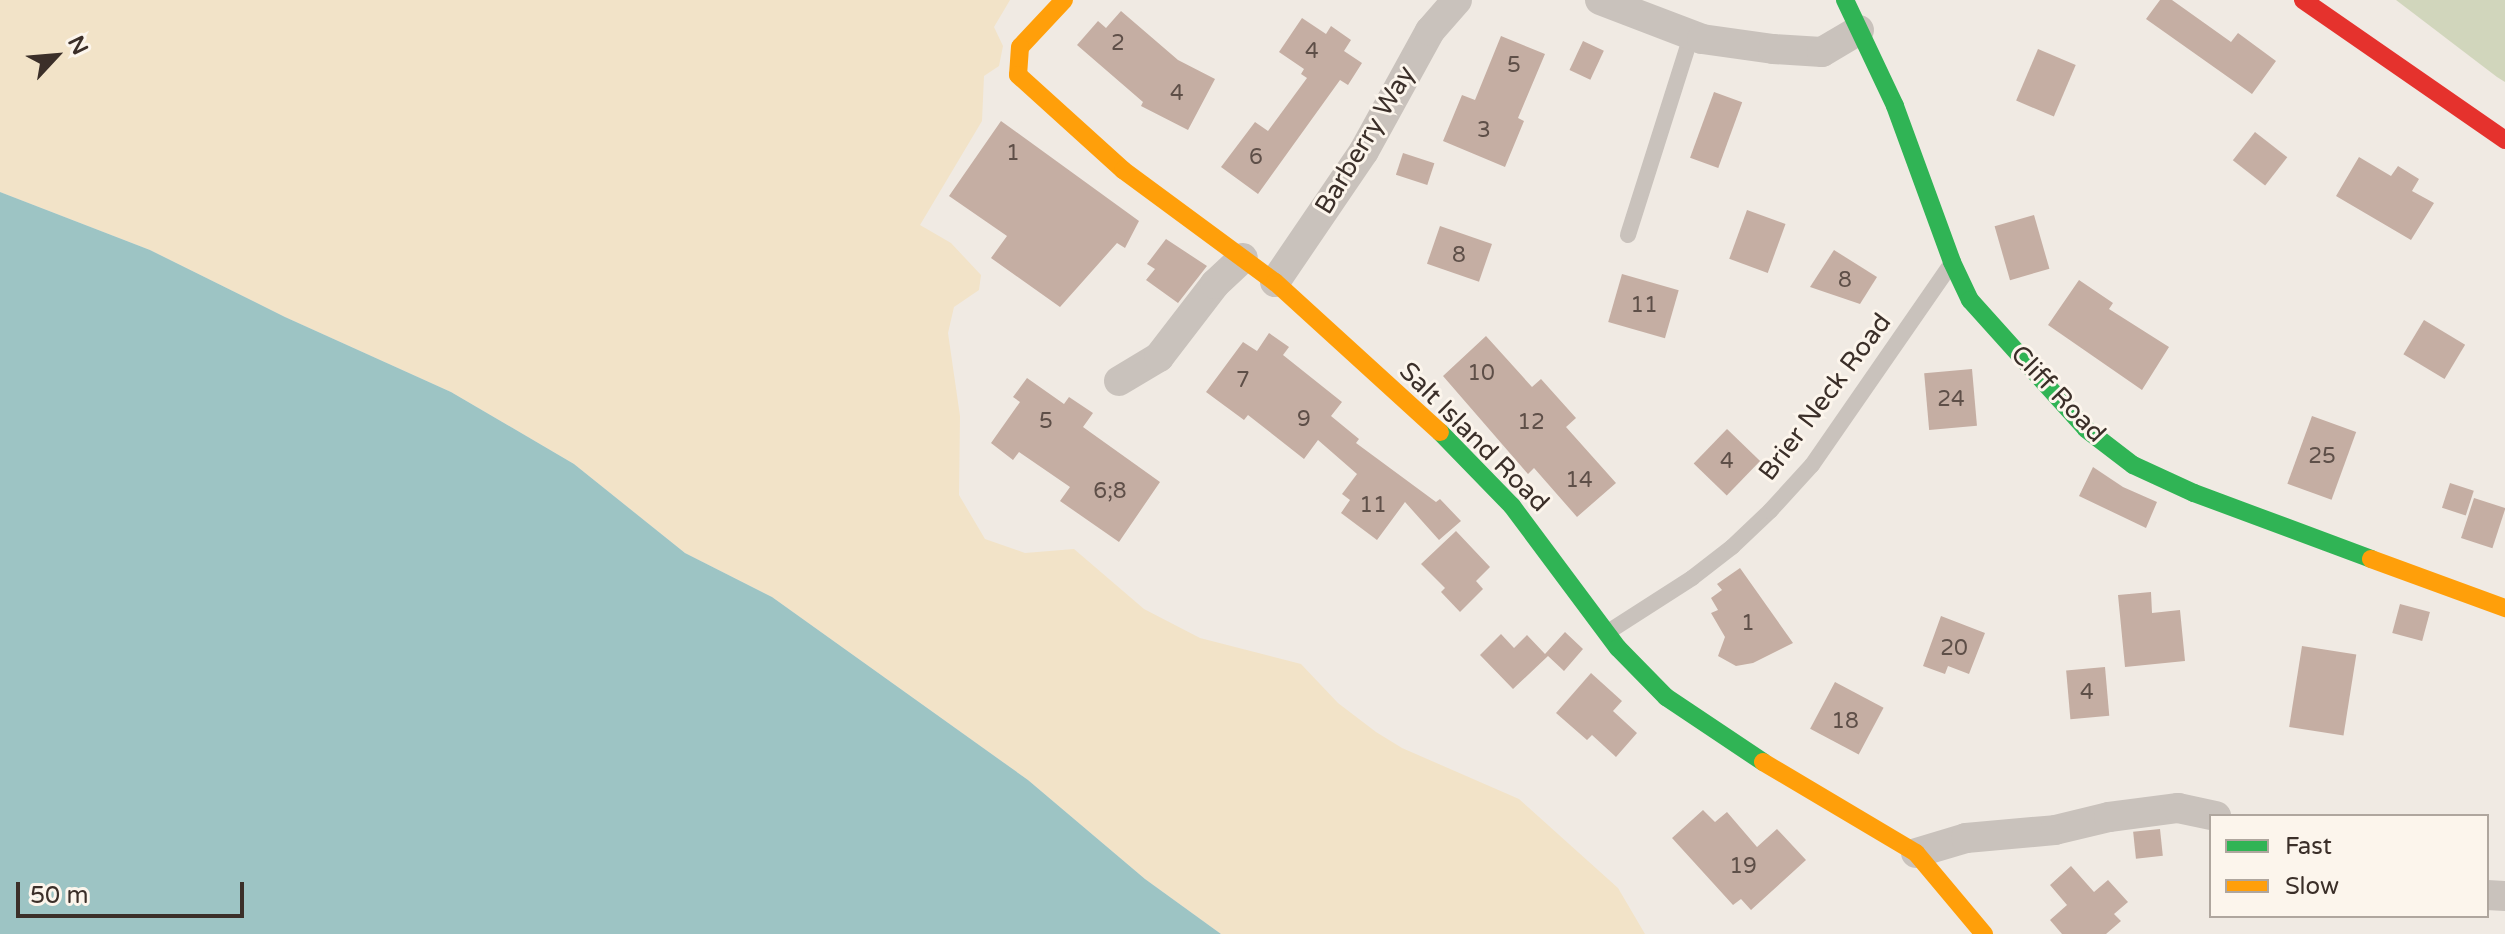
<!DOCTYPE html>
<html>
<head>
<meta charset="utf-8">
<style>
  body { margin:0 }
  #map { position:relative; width:2505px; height:934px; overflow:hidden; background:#f0eae3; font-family:"Varela Round",sans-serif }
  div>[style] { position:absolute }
  .green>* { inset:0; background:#d1d6bc }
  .sand>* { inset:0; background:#f2e3c8 }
  .water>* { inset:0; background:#9dc4c4 }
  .building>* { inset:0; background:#c5aea3; transform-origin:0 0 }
  .lane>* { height:16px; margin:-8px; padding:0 8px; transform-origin:8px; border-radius:8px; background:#c9c2bc }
  .street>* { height:30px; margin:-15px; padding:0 15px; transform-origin:15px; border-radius:15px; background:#c9c2bc }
  .fast>* { height:18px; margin:-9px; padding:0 9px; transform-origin:9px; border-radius:9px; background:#30b455 }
  .slow>* { height:18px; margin:-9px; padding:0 9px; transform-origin:9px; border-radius:9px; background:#ff9f0a }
  .jam>* { height:18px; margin:-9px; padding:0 9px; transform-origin:9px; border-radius:9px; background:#e5322d }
  span { translate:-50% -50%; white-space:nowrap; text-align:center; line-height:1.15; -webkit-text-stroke:6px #fcf5ec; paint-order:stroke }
  .number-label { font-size:22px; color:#5e4f48 }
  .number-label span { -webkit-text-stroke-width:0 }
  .street-label { font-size:26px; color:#3b2f29 }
  .legend { position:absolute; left:2209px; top:814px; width:280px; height:104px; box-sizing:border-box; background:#fcf5ec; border:2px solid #afa69e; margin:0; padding:10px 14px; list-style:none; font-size:24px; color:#3b2f29 }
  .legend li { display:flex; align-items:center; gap:16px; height:40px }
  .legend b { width:40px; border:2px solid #afa69e }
  .north { position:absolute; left:16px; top:16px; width:80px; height:80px; -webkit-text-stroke:6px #fcf5ec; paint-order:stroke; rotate:64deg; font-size:22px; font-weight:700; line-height:32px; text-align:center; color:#3b2f29 }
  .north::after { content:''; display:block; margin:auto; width:28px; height:36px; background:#3b2f29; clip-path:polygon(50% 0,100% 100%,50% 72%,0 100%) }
  .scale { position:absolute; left:16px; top:882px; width:228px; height:36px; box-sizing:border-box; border:4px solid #3b2f29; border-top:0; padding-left:10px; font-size:24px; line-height:28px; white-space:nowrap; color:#3b2f29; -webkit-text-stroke:6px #fcf5ec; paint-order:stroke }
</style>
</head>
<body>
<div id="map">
  <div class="green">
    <i style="clip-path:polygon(2396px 0,2505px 0,2505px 82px,2497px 77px)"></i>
  </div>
  <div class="sand">
    <i style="clip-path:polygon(0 0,1010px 0,994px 27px,1003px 46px,999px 66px,984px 76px,982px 121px,920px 225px,951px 243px,981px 275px,979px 290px,954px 307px,948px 333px,960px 416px,959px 495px,985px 539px,1025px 553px,1074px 549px,1144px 609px,1200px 638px,1301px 664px,1338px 703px,1376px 732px,1402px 748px,1519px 799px,1618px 888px,1645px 934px,1221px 934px,1145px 879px,1028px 780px,772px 597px,685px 553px,574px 464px,451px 392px,285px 317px,150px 250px,0 192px)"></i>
  </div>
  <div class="water">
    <i style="clip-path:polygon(0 192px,150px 250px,285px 317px,451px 392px,574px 464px,685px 553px,772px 597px,1028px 780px,1145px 879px,1221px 934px,0 934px)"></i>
  </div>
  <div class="building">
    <i style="clip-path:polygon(2160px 0,2172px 0,2231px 42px,2238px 33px,2276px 61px,2252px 94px,2146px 19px)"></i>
    <i style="clip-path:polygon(1121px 11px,1178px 60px,1215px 79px,1188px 130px,1141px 106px,1143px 102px,1077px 45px,1098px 21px,1106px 28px)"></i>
    <i style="clip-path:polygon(1302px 18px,1326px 34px,1331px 26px,1351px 40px,1344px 51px,1362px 63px,1348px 85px,1340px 80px,1258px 194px,1221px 167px,1255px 122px,1268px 131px,1307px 78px,1301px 74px,1304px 69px,1279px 52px)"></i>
    <i style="clip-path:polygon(1501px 36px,1545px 54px,1518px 118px,1524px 121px,1505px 167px,1443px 141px,1462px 95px,1475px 100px)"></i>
    <i style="left:1583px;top:41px;width:23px;height:32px;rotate:25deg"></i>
    <i style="left:2038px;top:49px;width:41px;height:56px;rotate:23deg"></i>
    <i style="left:1714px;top:92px;width:30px;height:70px;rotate:20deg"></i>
    <i style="clip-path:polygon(1001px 121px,1139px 221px,1125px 248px,1117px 243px,1060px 307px,991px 258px,1007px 236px,949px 196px)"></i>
    <i style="left:2255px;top:132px;width:41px;height:36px;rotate:38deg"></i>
    <i style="left:1403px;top:153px;width:33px;height:23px;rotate:18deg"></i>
    <i style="clip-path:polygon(2359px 157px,2391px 176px,2398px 166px,2419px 179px,2412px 191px,2434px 203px,2411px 240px,2336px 196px)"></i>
    <i style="left:1747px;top:210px;width:41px;height:52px;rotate:20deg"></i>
    <i style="left:2034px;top:215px;width:56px;height:41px;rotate:74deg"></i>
    <i style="left:1440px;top:226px;width:55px;height:40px;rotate:19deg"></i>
    <i style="clip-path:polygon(1166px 239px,1207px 266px,1178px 303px,1146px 280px,1155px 269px,1147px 264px)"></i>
    <i style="clip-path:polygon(1834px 250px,1877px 277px,1860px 304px,1810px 287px)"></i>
    <i style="left:1622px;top:274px;width:59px;height:50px;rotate:16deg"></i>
    <i style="clip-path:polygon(2079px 280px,2113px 303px,2109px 309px,2169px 347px,2142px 390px,2048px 325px)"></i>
    <i style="left:2424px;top:320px;width:48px;height:40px;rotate:31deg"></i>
    <i style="clip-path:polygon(1269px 333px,1289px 347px,1283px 355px,1342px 402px,1331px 416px,1359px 439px,1356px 443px,1436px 502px,1440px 499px,1461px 521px,1439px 540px,1405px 502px,1377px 540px,1341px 513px,1350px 500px,1342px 494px,1357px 474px,1318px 440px,1304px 459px,1248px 415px,1244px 420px,1206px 392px,1243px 342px,1257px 351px)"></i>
    <i style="clip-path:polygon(1486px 336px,1532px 387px,1541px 379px,1576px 418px,1566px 427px,1616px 483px,1577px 517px,1534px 468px,1528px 474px,1443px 376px)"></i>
    <i style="left:1972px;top:369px;width:57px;height:48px;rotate:85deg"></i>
    <i style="clip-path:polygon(1027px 378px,1064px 404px,1069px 397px,1093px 413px,1083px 427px,1160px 482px,1119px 542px,1060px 501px,1070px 487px,1019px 452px,1013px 460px,991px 443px,1020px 402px,1013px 397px)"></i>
    <i style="left:2312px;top:416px;width:47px;height:72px;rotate:20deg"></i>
    <i style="left:1727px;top:429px;width:46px;height:48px;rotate:44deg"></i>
    <i style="clip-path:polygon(2093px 467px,2123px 487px,2157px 502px,2146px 528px,2079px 496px)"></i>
    <i style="left:2450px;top:483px;width:25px;height:26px;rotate:18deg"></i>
    <i style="left:2474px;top:498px;width:33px;height:42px;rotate:18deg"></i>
    <i style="clip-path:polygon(1456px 531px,1490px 567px,1476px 581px,1483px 589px,1460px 612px,1441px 592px,1445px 588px,1421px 564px)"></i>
    <i style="clip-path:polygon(1740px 568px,1793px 643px,1753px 663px,1736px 666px,1718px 656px,1725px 637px,1711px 613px,1718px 610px,1711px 598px,1722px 590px,1717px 584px)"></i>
    <i style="clip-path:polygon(2151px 592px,2152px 613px,2180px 610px,2185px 661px,2125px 667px,2118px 595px)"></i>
    <i style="left:2400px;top:604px;width:31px;height:30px;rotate:15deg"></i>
    <i style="clip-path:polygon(1941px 616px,1985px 633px,1969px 674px,1948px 666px,1945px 674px,1923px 666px)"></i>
    <i style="clip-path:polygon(1565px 632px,1583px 649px,1564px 671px,1548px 656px,1513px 689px,1480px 655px,1501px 634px,1514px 648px,1527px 635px,1545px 654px)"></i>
    <i style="left:2302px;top:646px;width:55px;height:82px;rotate:9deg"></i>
    <i style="left:2105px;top:667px;width:49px;height:39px;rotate:85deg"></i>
    <i style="clip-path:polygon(1591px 673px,1622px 701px,1613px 711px,1637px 733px,1616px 757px,1592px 735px,1587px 740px,1556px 713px)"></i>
    <i style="left:1835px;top:682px;width:55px;height:53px;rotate:28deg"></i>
    <i style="clip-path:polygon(1703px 810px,1715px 822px,1727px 812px,1757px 847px,1777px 829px,1806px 860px,1751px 910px,1741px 899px,1733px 905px,1672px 838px)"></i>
    <i style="left:2160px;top:829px;width:27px;height:27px;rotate:84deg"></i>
    <i style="clip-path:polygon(2071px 866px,2094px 892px,2108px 880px,2128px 902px,2114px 914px,2121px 921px,2106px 934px,2062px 934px,2050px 920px,2067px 905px,2050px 885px)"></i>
  </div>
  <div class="lane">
    <i style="left:1628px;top:235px;width:209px;rotate:-72.4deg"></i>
    <i style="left:1608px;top:632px;width:100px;rotate:-32.7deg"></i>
    <i style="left:1692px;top:578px;width:51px;rotate:-37.8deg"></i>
    <i style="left:1732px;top:547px;width:52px;rotate:-43.5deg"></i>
    <i style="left:1770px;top:511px;width:62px;rotate:-47.6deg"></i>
    <i style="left:1812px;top:465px;width:244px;rotate:-55.3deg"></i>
  </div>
  <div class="street">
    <i style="left:1600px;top:0;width:109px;rotate:20.9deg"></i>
    <i style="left:1702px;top:39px;width:72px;rotate:8deg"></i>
    <i style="left:1773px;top:49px;width:49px;rotate:3.5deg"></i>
    <i style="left:1822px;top:52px;width:43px;rotate:-30.7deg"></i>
    <i style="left:1275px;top:282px;width:158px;rotate:-55.8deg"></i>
    <i style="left:1364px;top:151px;width:137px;rotate:-61.2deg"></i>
    <i style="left:1430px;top:31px;width:41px;rotate:-48.9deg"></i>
    <i style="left:1119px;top:381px;width:47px;rotate:-31deg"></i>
    <i style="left:1159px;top:357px;width:92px;rotate:-52.5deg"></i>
    <i style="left:1215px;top:284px;width:38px;rotate:-43deg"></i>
    <i style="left:1916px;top:853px;width:52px;rotate:-16.7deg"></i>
    <i style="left:1966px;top:838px;width:89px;rotate:-5.1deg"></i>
    <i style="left:2055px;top:830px;width:56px;rotate:-13.5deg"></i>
    <i style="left:2109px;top:817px;width:70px;rotate:-7.4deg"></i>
    <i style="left:2178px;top:808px;width:39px;rotate:12deg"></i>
    <i style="left:2487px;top:895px;width:18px;rotate:3deg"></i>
  </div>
  <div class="fast">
    <i style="left:1845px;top:0;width:117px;rotate:64.7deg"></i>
    <i style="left:1895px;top:106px;width:166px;rotate:69.9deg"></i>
    <i style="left:1952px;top:262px;width:42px;rotate:64.7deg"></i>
    <i style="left:1970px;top:300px;width:173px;rotate:48deg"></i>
    <i style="left:2086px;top:429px;width:59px;rotate:37.5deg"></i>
    <i style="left:2133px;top:465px;width:67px;rotate:24.7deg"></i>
    <i style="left:2194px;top:493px;width:189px;rotate:20.4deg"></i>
    <i style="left:1440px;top:432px;width:103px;rotate:45.8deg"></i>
    <i style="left:1512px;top:506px;width:177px;rotate:53.3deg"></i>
    <i style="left:1618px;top:648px;width:69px;rotate:45.6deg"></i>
    <i style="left:1666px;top:697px;width:117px;rotate:33.8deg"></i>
  </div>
  <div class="slow">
    <i style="left:1064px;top:0;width:64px;rotate:133.1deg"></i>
    <i style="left:1020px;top:47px;width:28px;rotate:94deg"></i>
    <i style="left:1018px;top:75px;width:142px;rotate:42.1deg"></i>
    <i style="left:1123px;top:170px;width:189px;rotate:36.4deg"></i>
    <i style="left:1275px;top:282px;width:223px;rotate:42.3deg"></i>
    <i style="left:2371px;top:559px;width:143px;rotate:20.1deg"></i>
    <i style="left:1763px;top:762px;width:178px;rotate:30.7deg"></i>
    <i style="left:1916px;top:853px;width:106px;rotate:50deg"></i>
  </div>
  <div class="jam">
    <i style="left:2303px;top:0;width:246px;rotate:34.7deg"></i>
  </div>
  <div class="number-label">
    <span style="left:1118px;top:44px">2</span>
    <span style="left:1312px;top:52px">4</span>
    <span style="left:1514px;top:66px">5</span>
    <span style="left:1177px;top:94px">4</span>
    <span style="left:1484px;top:131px">3</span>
    <span style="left:1013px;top:154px">1</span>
    <span style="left:1256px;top:158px">6</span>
    <span style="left:1459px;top:256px">8</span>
    <span style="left:1845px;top:281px">8</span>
    <span style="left:1644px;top:306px">11</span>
    <span style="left:1481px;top:374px">10</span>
    <span style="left:1243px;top:381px">7</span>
    <span style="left:1951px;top:400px">24</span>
    <span style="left:1304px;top:420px">9</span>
    <span style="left:1046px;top:422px">5</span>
    <span style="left:1531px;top:423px">12</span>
    <span style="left:2322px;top:457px">25</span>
    <span style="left:1727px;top:462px">4</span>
    <span style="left:1579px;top:481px">14</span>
    <span style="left:1110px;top:492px">6;8</span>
    <span style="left:1373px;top:506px">11</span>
    <span style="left:1748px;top:624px">1</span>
    <span style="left:1954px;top:649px">20</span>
    <span style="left:2087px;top:693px">4</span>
    <span style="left:1845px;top:722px">18</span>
    <span style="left:1743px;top:867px">19</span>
  </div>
  <div class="street-label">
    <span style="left:1365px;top:140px;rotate:-59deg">Barberry Way</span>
    <span style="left:2058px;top:394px;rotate:46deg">Cliff Road</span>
    <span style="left:1825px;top:397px;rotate:-53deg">Brier Neck Road</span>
    <span style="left:1474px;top:437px;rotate:45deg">Salt Island Road</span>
  </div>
  <ul class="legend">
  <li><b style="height:10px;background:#30b455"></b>Fast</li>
  <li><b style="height:10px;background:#ff9f0a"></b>Slow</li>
  </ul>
  <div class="north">N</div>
  <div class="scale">50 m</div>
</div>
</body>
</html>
